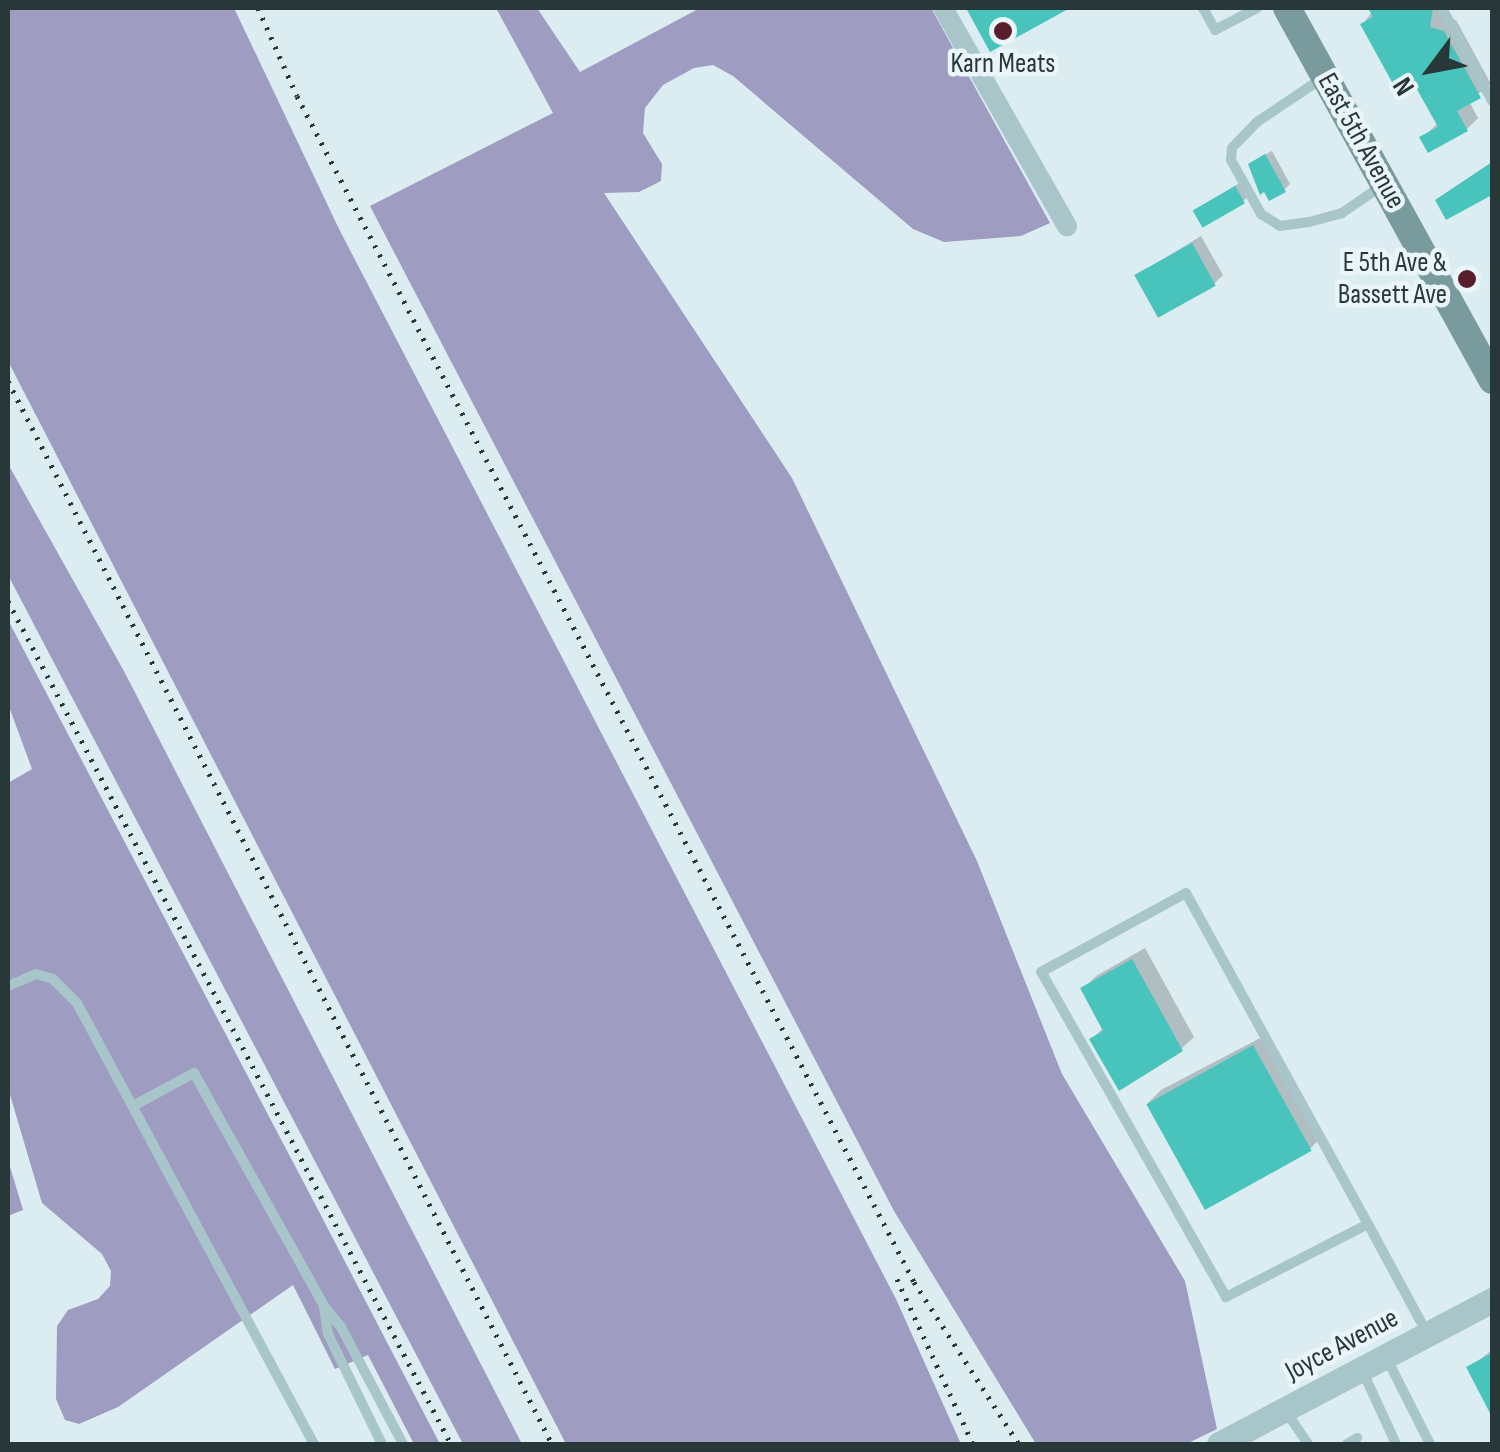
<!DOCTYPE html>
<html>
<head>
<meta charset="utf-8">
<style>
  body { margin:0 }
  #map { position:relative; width:1500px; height:1452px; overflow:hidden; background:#dcedf2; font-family:"Sofia Sans Condensed",sans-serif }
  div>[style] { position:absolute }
  .green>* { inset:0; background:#9e9cc1 }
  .shadow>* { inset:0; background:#0003 }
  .building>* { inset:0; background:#48c4bd; transform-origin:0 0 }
  .service>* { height:10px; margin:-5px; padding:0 5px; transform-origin:5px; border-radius:5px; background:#a8c5ca }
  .minor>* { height:20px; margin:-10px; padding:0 10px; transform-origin:10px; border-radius:10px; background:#a8c5ca }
  .tertiary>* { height:25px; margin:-12.5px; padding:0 12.5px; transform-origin:12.5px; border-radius:12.5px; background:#a8c5ca }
  .secondary>* { height:28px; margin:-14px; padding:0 14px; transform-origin:14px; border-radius:14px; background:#7a9b9d }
  .rail>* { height:5px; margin-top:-2.5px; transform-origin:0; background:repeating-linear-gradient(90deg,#283737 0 2.5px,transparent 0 10.5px) }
  .dots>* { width:28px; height:28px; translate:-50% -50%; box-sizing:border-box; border:5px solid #e9f5f9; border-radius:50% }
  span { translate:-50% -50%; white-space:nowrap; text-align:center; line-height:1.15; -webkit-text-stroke:9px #e9f5f9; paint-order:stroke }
  .poi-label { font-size:28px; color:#283737 }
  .right { translate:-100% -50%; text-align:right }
  .street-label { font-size:28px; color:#283737 }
  .frame { position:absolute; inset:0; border:10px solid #283737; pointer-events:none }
  .north { position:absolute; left:1380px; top:20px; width:100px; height:100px; -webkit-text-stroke:8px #e9f5f9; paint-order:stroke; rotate:238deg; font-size:28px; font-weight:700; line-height:40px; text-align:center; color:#283737 }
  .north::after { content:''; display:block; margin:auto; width:35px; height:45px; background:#283737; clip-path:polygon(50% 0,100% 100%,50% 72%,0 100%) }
</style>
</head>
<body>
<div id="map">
  <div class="green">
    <i style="clip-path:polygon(8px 8px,234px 8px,339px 229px,896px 1299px,961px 1444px,566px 1444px,8px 361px)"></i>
    <i style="clip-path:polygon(496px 8px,537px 8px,580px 72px,700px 8px,931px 8px,1050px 223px,1021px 236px,944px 242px,913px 229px,733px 76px,713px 65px,694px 68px,663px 85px,645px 108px,643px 133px,662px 164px,661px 181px,639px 192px,604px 193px,792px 478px,977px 861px,1062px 1074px,1185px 1281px,1217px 1429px,1186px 1444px,1036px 1444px,894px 1211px,370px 206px,553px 113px)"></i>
    <i style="clip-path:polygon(8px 464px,125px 673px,522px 1444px,463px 1444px,8px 575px)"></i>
    <i style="clip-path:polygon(8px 620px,315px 1204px,440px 1444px,414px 1444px,368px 1355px,335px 1369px,293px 1285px,118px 1407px,79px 1424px,65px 1420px,56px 1399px,57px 1326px,68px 1310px,98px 1299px,110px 1286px,111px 1271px,102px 1254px,42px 1203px,8px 1088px,8px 783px,32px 769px,8px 704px)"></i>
    <i style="clip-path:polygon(8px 1160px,23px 1210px,8px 1216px)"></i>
  </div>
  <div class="shadow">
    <i style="clip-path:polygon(1375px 8px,1442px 8px,1441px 16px,1456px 20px,1491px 84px,1469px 101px,1478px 118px,1467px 129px,1422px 138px,1438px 123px,1415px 81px,1363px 24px)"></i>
    <i style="clip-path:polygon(1272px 151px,1290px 184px,1284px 190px,1257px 159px)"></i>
    <i style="clip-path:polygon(1241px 182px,1249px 196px,1243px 201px,1195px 210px)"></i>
    <i style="clip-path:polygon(1201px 236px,1223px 275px,1214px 284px,1137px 275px)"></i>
    <i style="clip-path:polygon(1145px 948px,1194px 1037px,1181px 1049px,1092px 1039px,1104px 1027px,1084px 988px,1096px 976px)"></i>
    <i style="clip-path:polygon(1266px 1035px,1322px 1136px,1310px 1149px,1148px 1103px,1161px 1090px)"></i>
    <i style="clip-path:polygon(1492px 1350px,1492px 1413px,1469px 1368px)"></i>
  </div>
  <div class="building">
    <i style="clip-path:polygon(966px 8px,1070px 8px,990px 52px)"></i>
    <i style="clip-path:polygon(1368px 8px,1433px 8px,1430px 27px,1444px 31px,1481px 98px,1457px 111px,1468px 131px,1428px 153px,1419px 137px,1438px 127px,1414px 84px,1398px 93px,1360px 24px,1373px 17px)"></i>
    <i style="clip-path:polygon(1265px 154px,1286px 192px,1269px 201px,1264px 192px,1260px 195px,1248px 164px)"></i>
    <i style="clip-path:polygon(1492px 162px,1492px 195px,1446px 220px,1435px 200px)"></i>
    <i style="left:1235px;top:186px;width:20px;height:49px;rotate:60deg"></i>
    <i style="left:1192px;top:243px;width:49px;height:66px;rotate:61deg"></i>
    <i style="clip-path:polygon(1132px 959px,1183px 1051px,1119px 1091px,1089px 1039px,1103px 1031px,1080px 988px)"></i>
    <i style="left:1253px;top:1045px;width:121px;height:122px;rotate:61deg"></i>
    <i style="clip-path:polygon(1492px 1353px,1492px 1417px,1466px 1367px)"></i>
  </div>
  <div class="service">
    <i style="left:1203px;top:8px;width:25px;rotate:61deg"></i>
    <i style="left:1215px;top:30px;width:47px;rotate:-27.6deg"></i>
    <i style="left:1442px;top:8px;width:106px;rotate:61.7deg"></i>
    <i style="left:1324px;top:77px;width:81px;rotate:146.1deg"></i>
    <i style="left:1257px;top:122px;width:36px;rotate:134deg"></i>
    <i style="left:1232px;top:148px;width:12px;rotate:95deg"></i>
    <i style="left:1231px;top:160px;width:62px;rotate:60.9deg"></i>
    <i style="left:1261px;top:214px;width:22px;rotate:32deg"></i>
    <i style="left:1280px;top:226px;width:29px;rotate:-8deg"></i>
    <i style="left:1309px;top:222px;width:34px;rotate:-15deg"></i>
    <i style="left:1342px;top:213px;width:51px;rotate:-34.6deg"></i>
    <i style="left:8px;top:986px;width:30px;rotate:-23deg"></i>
    <i style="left:36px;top:974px;width:18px;rotate:16deg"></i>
    <i style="left:53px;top:979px;width:34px;rotate:45deg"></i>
    <i style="left:77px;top:1003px;width:501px;rotate:61.75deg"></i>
    <i style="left:133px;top:1106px;width:69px;rotate:-28.4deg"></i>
    <i style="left:194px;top:1073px;width:267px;rotate:60.8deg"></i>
    <i style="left:324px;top:1306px;width:27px;rotate:51deg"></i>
    <i style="left:341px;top:1327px;width:132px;rotate:62.1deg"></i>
    <i style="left:1368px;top:1224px;width:160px;rotate:152.8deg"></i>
    <i style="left:1226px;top:1297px;width:374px;rotate:-119.6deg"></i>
    <i style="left:1041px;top:972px;width:165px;rotate:-28.6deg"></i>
    <i style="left:1186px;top:893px;width:378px;rotate:61.2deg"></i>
    <i style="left:1368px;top:1224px;width:124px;rotate:61.6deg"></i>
    <i style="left:324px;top:1307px;width:27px;rotate:82deg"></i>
    <i style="left:328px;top:1334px;width:123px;rotate:63.9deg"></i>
    <i style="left:1386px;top:1357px;width:97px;rotate:63.2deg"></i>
    <i style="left:1362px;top:1370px;width:81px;rotate:65.3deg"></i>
    <i style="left:1285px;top:1410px;width:41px;rotate:55.9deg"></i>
    <i style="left:1347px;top:1444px;width:12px;rotate:-31deg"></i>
  </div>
  <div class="minor">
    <i style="left:943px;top:8px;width:251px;rotate:60.4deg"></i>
  </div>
  <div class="tertiary">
    <i style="left:1219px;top:1444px;width:309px;rotate:-27.8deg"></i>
  </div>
  <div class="secondary">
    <i style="left:1287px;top:8px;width:425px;rotate:61.1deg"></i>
  </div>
  <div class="rail">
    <i style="left:258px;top:8px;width:96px;rotate:66.1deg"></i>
    <i style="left:297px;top:96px;width:1337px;rotate:62.51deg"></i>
    <i style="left:914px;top:1282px;width:193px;rotate:57.1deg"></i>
    <i style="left:8px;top:381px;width:1194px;rotate:62.9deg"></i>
    <i style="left:8px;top:601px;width:952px;rotate:62.28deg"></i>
    <i style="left:897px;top:1279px;width:182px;rotate:65.3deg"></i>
  </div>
  <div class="dots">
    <i style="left:1003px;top:31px;background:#581e2c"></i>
    <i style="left:1467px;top:279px;background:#581e2c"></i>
  </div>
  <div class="poi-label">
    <span style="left:1003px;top:64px">Karn Meats</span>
    <span class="right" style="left:1447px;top:279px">E 5th Ave &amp;<br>Bassett Ave</span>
  </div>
  <div class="street-label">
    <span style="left:1361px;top:141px;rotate:61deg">East 5th Avenue</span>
    <span style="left:1342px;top:1345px;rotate:-28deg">Joyce Avenue</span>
  </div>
  <div class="frame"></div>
  <div class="north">N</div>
</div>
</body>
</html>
